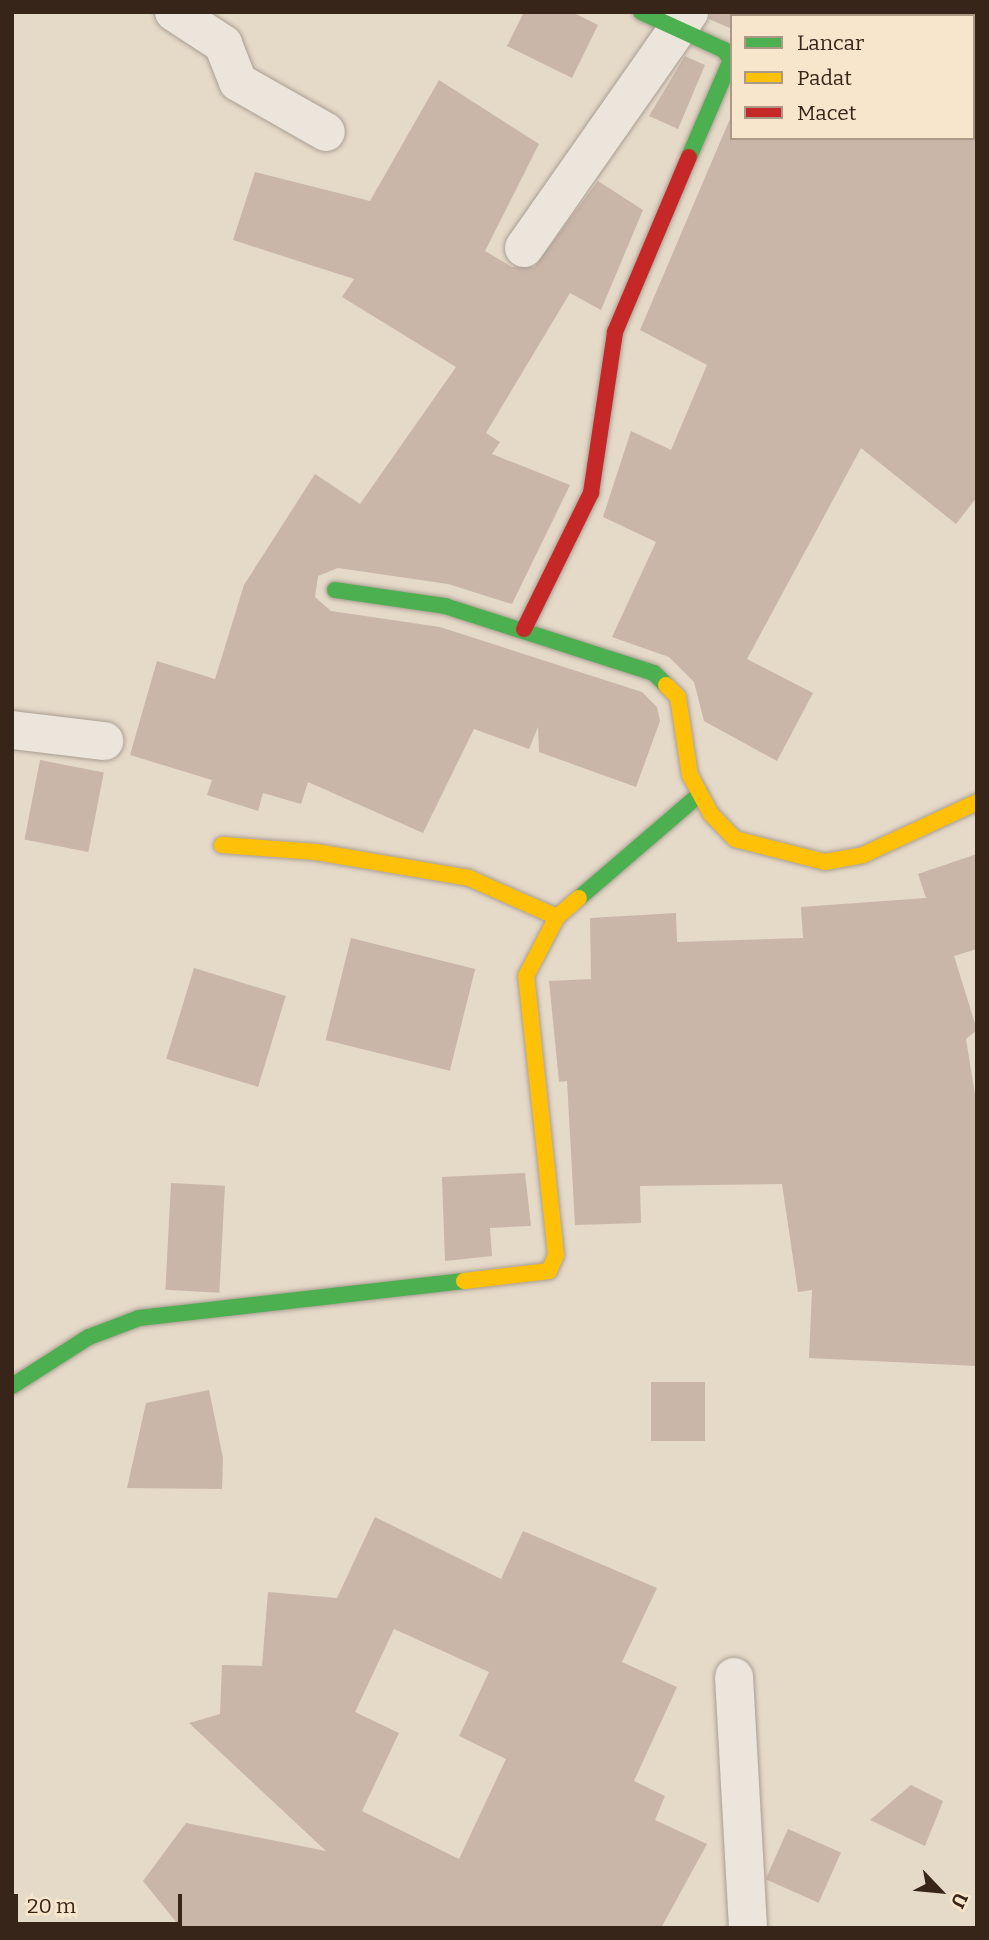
<!DOCTYPE html>
<html>
<head>
<meta charset="utf-8">
<style>
  body { margin:0 }
  #map { position:relative; width:989px; height:1940px; overflow:hidden; background:#e5d9c8; font-family:Bitter,serif }
  div>[style] { position:absolute }
  .building>* { inset:0; background:#c9b6a9; transform-origin:0 0 }
  .roads { filter:drop-shadow(0 0 2px #a99e92) drop-shadow(0 0 2px #a99e92) }
  .street>* { height:38px; margin:-19px; padding:0 19px; transform-origin:19px; border-radius:19px; background:#ece5db }
  .fast>* { height:16px; margin:-8px; padding:0 8px; transform-origin:8px; border-radius:8px; background:#4caf50 }
  .slow>* { height:16px; margin:-8px; padding:0 8px; transform-origin:8px; border-radius:8px; background:#ffc107 }
  .jam>* { height:16px; margin:-8px; padding:0 8px; transform-origin:8px; border-radius:8px; background:#c62828 }
  span { translate:-50% -50%; white-space:nowrap; text-align:center; line-height:1.15; -webkit-text-stroke:5px #f8e6cc; paint-order:stroke }
  .frame { position:absolute; inset:0; border:14px solid #38251a; pointer-events:none }
  .legend { position:absolute; left:730px; top:14px; width:245px; height:126px; box-sizing:border-box; background:#f8e6cc; border:2px solid #ab9985; margin:0; padding:9px 12px; list-style:none; font-size:21px; color:#38251a }
  .legend li { display:flex; align-items:center; gap:14px; height:35px }
  .legend b { width:35px; border:2px solid #ab9985 }
  .north { position:absolute; left:905px; top:1856px; width:70px; height:70px; -webkit-text-stroke:5px #f8e6cc; paint-order:stroke; rotate:116deg; font-size:19px; font-weight:700; line-height:28px; text-align:center; color:#38251a }
  .north::after { content:''; display:block; margin:auto; width:24px; height:32px; background:#38251a; clip-path:polygon(50% 0,100% 100%,50% 72%,0 100%) }
  .scale { position:absolute; left:14px; top:1894px; width:168px; height:32px; box-sizing:border-box; border:4px solid #38251a; border-top:0; padding-left:9px; font-size:21px; line-height:24px; white-space:nowrap; color:#38251a; -webkit-text-stroke:5px #f8e6cc; paint-order:stroke }
</style>
</head>
<body>
<div id="map">
  <div class="building">
    <i style="clip-path:polygon(524px 12px,572px 12px,598px 25px,572px 78px,507px 46px)"></i>
    <i style="clip-path:polygon(711px 12px,732px 12px,732px 29px,709px 19px)"></i>
    <i style="clip-path:polygon(685px 56px,705px 65px,678px 129px,649px 116px)"></i>
    <i style="clip-path:polygon(439px 80px,539px 144px,485px 251px,512px 267px,534px 267px,598px 181px,643px 210px,601px 310px,570px 293px,486px 433px,500px 442px,492px 454px,570px 485px,512px 604px,448px 584px,338px 568px,318px 576px,315px 597px,331px 611px,440px 627px,642px 692px,657px 707px,660px 721px,636px 787px,539px 752px,538px 727px,529px 749px,474px 729px,423px 833px,308px 782px,301px 804px,263px 793px,258px 811px,207px 795px,212px 780px,130px 755px,157px 661px,215px 679px,244px 585px,315px 474px,360px 504px,456px 367px,342px 297px,354px 279px,233px 240px,255px 172px,370px 201px)"></i>
    <i style="clip-path:polygon(732px 114px,732px 138px,977px 138px,977px 497px,956px 524px,861px 448px,747px 659px,813px 693px,777px 761px,704px 721px,694px 682px,669px 657px,612px 637px,656px 542px,603px 517px,631px 431px,671px 450px,707px 365px,640px 330px)"></i>
    <i style="left:40px;top:760px;width:65px;height:81px;rotate:11deg"></i>
    <i style="clip-path:polygon(977px 854px,977px 949px,954px 956px,977px 1030px,966px 1039px,977px 1107px,977px 1366px,809px 1358px,812px 1290px,798px 1292px,782px 1184px,640px 1186px,641px 1223px,575px 1225px,567px 1081px,559px 1082px,549px 981px,591px 979px,590px 918px,676px 913px,677px 942px,803px 938px,801px 907px,926px 898px,918px 874px)"></i>
    <i style="left:351px;top:938px;width:128px;height:105px;rotate:14deg"></i>
    <i style="left:194px;top:968px;width:96px;height:95px;rotate:17deg"></i>
    <i style="clip-path:polygon(525px 1173px,531px 1226px,490px 1228px,492px 1256px,445px 1261px,442px 1177px)"></i>
    <i style="left:171px;top:1183px;width:54px;height:107px;rotate:3deg"></i>
    <i style="left:705px;top:1382px;width:59px;height:54px;rotate:90deg"></i>
    <i style="clip-path:polygon(209px 1390px,223px 1458px,222px 1489px,127px 1488px,146px 1403px)"></i>
    <i style="clip-path:polygon(evenodd,375px 1517px,501px 1579px,523px 1531px,657px 1588px,622px 1662px,677px 1687px,634px 1781px,665px 1796px,655px 1820px,707px 1844px,661px 1928px,181px 1928px,143px 1881px,186px 1823px,326px 1851px,189px 1723px,220px 1714px,222px 1665px,262px 1666px,268px 1592px,337px 1598px,375px 1517px,394px 1629px,489px 1672px,459px 1736px,506px 1759px,459px 1859px,362px 1811px,399px 1733px,355px 1712px,394px 1629px)"></i>
    <i style="clip-path:polygon(911px 1785px,943px 1801px,925px 1846px,870px 1820px)"></i>
    <i style="left:788px;top:1829px;width:58px;height:55px;rotate:24deg"></i>
  </div>
  <div class="roads">
    <div class="street">
      <i style="left:174px;top:12px;width:59px;rotate:33.1deg"></i>
      <i style="left:223px;top:44px;width:41px;rotate:68.5deg"></i>
      <i style="left:238px;top:82px;width:101px;rotate:29.6deg"></i>
      <i style="left:524px;top:248px;width:288px;rotate:-55deg"></i>
      <i style="left:12px;top:730px;width:93px;rotate:6.8deg"></i>
      <i style="left:734px;top:1677px;width:251px;rotate:86.8deg"></i>
    </div>
    <div class="fast">
      <i style="left:641px;top:12px;width:91px;rotate:24.6deg"></i>
      <i style="left:724px;top:50px;width:12px;rotate:55deg"></i>
      <i style="left:731px;top:60px;width:106px;rotate:113.4deg"></i>
      <i style="left:335px;top:590px;width:111px;rotate:8.3deg"></i>
      <i style="left:445px;top:606px;width:219px;rotate:17.8deg"></i>
      <i style="left:654px;top:673px;width:17px;rotate:45deg"></i>
      <i style="left:579px;top:898px;width:160px;rotate:-40.7deg"></i>
      <i style="left:12px;top:1386px;width:91px;rotate:-32.5deg"></i>
      <i style="left:89px;top:1337px;width:53px;rotate:-20.8deg"></i>
      <i style="left:139px;top:1318px;width:327px;rotate:-6.5deg"></i>
    </div>
    <div class="slow">
      <i style="left:666px;top:685px;width:17px;rotate:45deg"></i>
      <i style="left:678px;top:697px;width:79px;rotate:81.3deg"></i>
      <i style="left:690px;top:775px;width:44px;rotate:61.7deg"></i>
      <i style="left:711px;top:814px;width:35px;rotate:46deg"></i>
      <i style="left:735px;top:839px;width:93px;rotate:14.3deg"></i>
      <i style="left:825px;top:862px;width:39px;rotate:-10deg"></i>
      <i style="left:863px;top:855px;width:126px;rotate:-24.9deg"></i>
      <i style="left:222px;top:845px;width:94px;rotate:4.3deg"></i>
      <i style="left:316px;top:852px;width:155px;rotate:9.6deg"></i>
      <i style="left:469px;top:878px;width:96px;rotate:23.9deg"></i>
      <i style="left:464px;top:1281px;width:86px;rotate:-6.7deg"></i>
      <i style="left:549px;top:1271px;width:17px;rotate:-66deg"></i>
      <i style="left:556px;top:1255px;width:281px;rotate:-96.1deg"></i>
      <i style="left:526px;top:976px;width:67px;rotate:-62.3deg"></i>
      <i style="left:557px;top:917px;width:29px;rotate:-41deg"></i>
    </div>
    <div class="jam">
      <i style="left:524px;top:629px;width:152px;rotate:-63.8deg"></i>
      <i style="left:591px;top:493px;width:163px;rotate:-81.5deg"></i>
      <i style="left:615px;top:332px;width:190px;rotate:-67.1deg"></i>
    </div>
  </div>
  <div class="frame"></div>
  <ul class="legend">
  <li><b style="height:9px;background:#4caf50"></b>Lancar</li>
  <li><b style="height:9px;background:#ffc107"></b>Padat</li>
  <li><b style="height:9px;background:#c62828"></b>Macet</li>
  </ul>
  <div class="north">U</div>
  <div class="scale">20 m</div>
</div>
</body>
</html>
